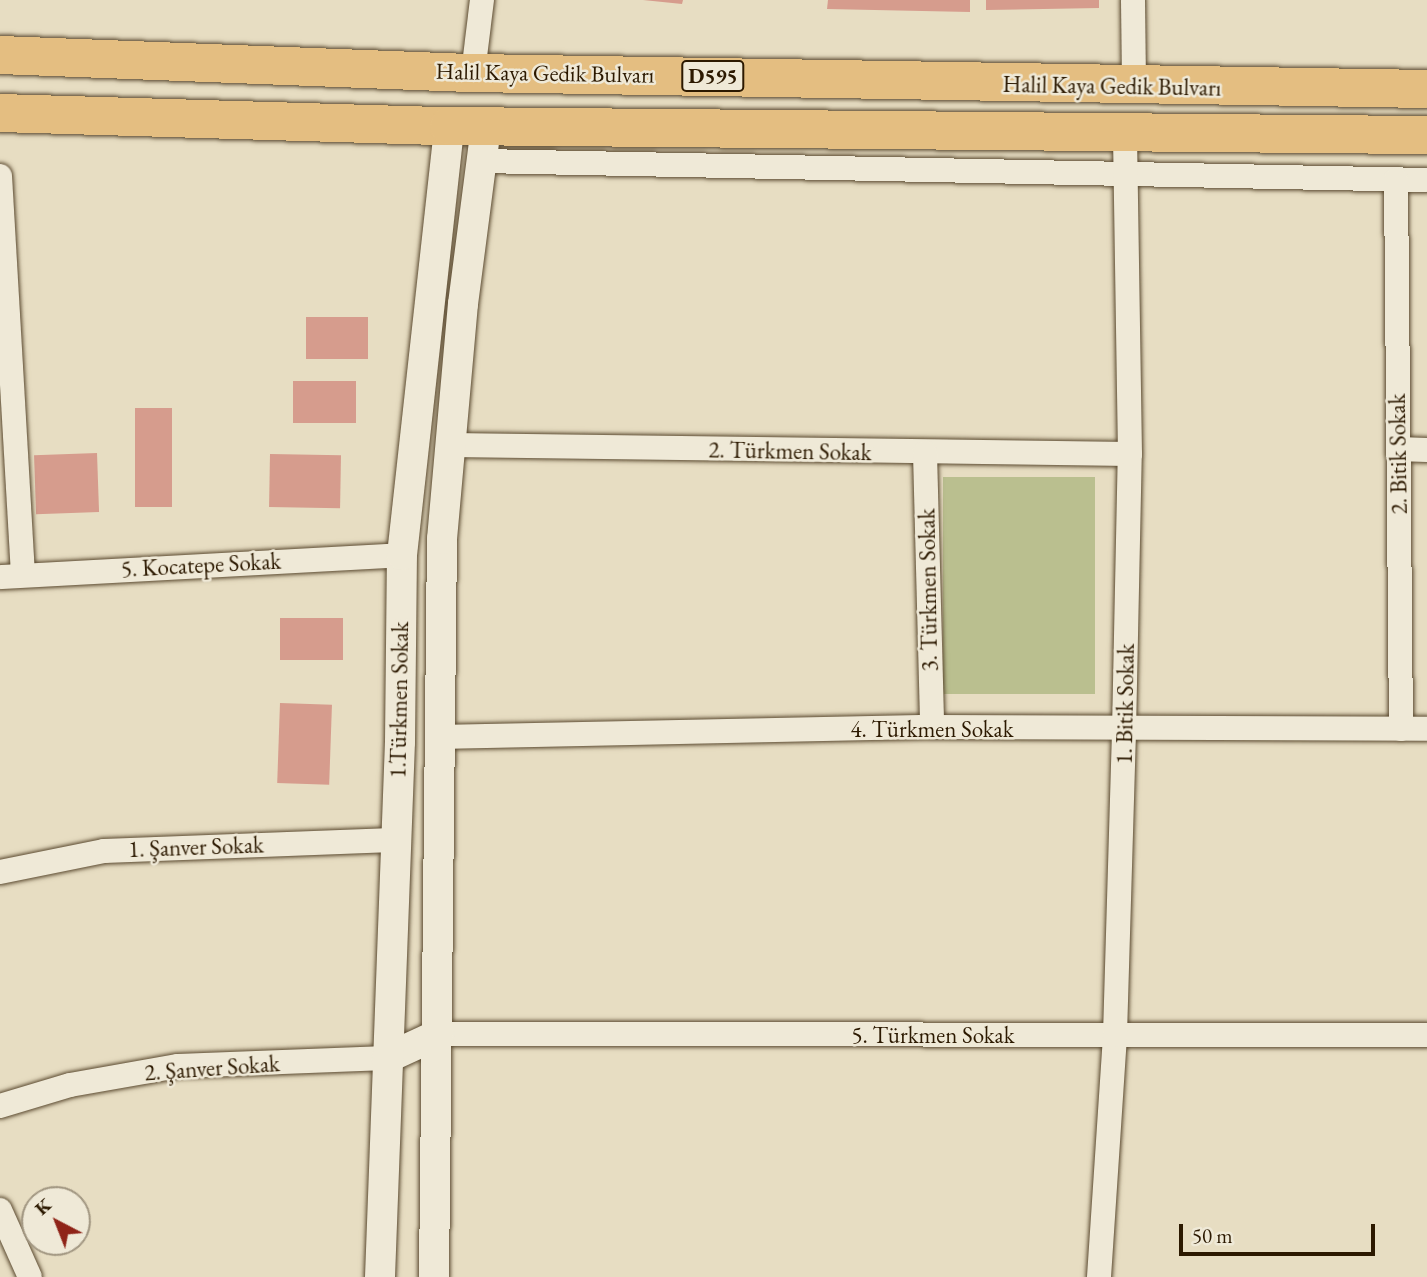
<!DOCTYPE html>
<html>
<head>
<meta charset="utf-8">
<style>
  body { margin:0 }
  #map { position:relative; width:1427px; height:1277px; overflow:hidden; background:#e7ddc2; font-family:"EB Garamond",serif }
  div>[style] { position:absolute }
  .green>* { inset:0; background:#babf8f; transform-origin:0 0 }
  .building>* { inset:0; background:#d69c8d; transform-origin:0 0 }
  .roads { filter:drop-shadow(0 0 2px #5b4a30) drop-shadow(0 0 2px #5b4a30) }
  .minor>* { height:24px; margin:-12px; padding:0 12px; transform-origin:12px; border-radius:12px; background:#efe9d7 }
  .tertiary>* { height:30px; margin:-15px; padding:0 15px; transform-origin:15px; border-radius:15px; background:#efe9d7 }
  .trunk>* { height:38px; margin:-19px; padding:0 19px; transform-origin:19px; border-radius:19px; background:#e4be81 }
  span { translate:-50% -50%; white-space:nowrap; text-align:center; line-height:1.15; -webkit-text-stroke:5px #efe9d7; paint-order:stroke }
  .shield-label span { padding:2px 5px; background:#efe9d7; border:2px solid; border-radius:5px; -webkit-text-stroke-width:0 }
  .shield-label { font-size:21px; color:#2c1900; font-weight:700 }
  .street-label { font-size:23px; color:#2c1900 }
  .north { position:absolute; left:21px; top:1186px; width:70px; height:70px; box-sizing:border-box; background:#efe9d7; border:2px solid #a19681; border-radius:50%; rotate:318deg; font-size:19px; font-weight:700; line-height:28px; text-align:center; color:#2c1900 }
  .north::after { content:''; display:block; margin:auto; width:24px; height:32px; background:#8f2418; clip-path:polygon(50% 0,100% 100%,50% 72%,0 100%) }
  .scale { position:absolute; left:1179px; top:1224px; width:196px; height:32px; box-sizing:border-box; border:4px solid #2c1900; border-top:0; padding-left:9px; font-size:21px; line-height:24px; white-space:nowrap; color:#2c1900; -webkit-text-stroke:5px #efe9d7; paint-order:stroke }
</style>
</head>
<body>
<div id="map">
  <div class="green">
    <i style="left:943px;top:477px;width:152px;height:217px"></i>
  </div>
  <div class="building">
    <i style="clip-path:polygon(643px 0,683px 0,682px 4px)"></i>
    <i style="clip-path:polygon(828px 0,970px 0,970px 12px,827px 9px)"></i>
    <i style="clip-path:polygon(986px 0,1099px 0,1099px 8px,986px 10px)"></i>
    <i style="left:306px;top:317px;width:62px;height:42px"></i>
    <i style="left:293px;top:381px;width:63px;height:42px"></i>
    <i style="left:135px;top:408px;width:37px;height:99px"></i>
    <i style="left:97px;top:453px;width:59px;height:63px;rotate:88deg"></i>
    <i style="left:270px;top:454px;width:71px;height:53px;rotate:1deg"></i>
    <i style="left:280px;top:618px;width:63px;height:42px"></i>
    <i style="left:280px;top:703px;width:52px;height:80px;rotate:2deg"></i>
  </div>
  <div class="roads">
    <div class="minor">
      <i style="left:1133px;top:0;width:88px;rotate:89.3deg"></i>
      <i style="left:473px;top:73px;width:74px;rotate:-83deg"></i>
      <i style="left:481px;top:161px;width:946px;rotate:1.15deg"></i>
      <i style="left:0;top:176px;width:399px;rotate:86.7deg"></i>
      <i style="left:1396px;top:180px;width:549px;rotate:89.48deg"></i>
      <i style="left:450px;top:445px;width:680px;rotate:0.76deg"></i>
      <i style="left:1398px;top:449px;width:29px;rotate:2deg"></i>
      <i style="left:925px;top:453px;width:274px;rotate:88.5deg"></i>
      <i style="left:0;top:577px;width:403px;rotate:-3.1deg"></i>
      <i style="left:438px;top:737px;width:494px;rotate:-1.2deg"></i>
      <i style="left:932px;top:727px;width:495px;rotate:0.2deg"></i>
      <i style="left:0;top:872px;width:106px;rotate:-11.4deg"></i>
      <i style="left:104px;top:851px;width:289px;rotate:-2.2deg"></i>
      <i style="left:439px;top:1034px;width:988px;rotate:0.06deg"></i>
      <i style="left:0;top:1106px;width:73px;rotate:-16.7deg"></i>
      <i style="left:70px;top:1085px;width:110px;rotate:-10deg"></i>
      <i style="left:178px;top:1066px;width:209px;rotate:-2.2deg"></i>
      <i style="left:0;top:1210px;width:73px;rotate:65.9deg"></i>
      <i style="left:1099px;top:1277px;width:243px;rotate:-86.2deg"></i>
      <i style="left:1115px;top:1035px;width:304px;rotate:-88.3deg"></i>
      <i style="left:1124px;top:731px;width:277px;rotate:-88.8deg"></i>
      <i style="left:1130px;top:454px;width:323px;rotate:-90.9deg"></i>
    </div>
    <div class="tertiary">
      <i style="left:387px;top:1058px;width:57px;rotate:-24.8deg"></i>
      <i style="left:380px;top:1277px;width:535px;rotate:-87.86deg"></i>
      <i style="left:400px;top:742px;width:187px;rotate:-89.4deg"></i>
      <i style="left:402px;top:555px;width:432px;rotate:-83.7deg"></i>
      <i style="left:434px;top:1277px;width:738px;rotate:-89.38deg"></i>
      <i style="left:442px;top:539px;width:236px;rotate:-84.9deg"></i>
      <i style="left:463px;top:304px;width:179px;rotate:-82.6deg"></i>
    </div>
    <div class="trunk">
      <i style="left:0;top:55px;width:473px;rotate:2.2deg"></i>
      <i style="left:473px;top:73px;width:954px;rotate:0.96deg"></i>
      <i style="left:0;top:113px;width:449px;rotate:1.7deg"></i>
      <i style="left:449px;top:126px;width:978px;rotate:0.53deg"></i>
    </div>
  </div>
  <div class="shield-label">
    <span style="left:713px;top:76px">D595</span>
  </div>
  <div class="street-label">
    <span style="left:545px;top:73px;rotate:1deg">Halil Kaya Gedik Bulvarı</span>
    <span style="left:1112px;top:86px;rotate:1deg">Halil Kaya Gedik Bulvarı</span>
    <span style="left:790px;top:451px;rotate:1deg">2. Türkmen Sokak</span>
    <span style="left:1398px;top:454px;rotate:-91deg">2. Bitik Sokak</span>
    <span style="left:201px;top:565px;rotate:-3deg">5. Kocatepe Sokak</span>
    <span style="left:928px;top:590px;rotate:-91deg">3. Türkmen Sokak</span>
    <span style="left:399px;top:700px;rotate:-89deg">1.Türkmen Sokak</span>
    <span style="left:1125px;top:704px;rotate:-89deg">1. Bitik Sokak</span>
    <span style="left:932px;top:729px">4. Türkmen Sokak</span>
    <span style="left:196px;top:847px;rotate:-2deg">1. Şanver Sokak</span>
    <span style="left:933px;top:1035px">5. Türkmen Sokak</span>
    <span style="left:212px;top:1068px;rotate:-4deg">2. Şanver Sokak</span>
  </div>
  <div class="north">K</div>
  <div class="scale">50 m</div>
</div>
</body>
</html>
